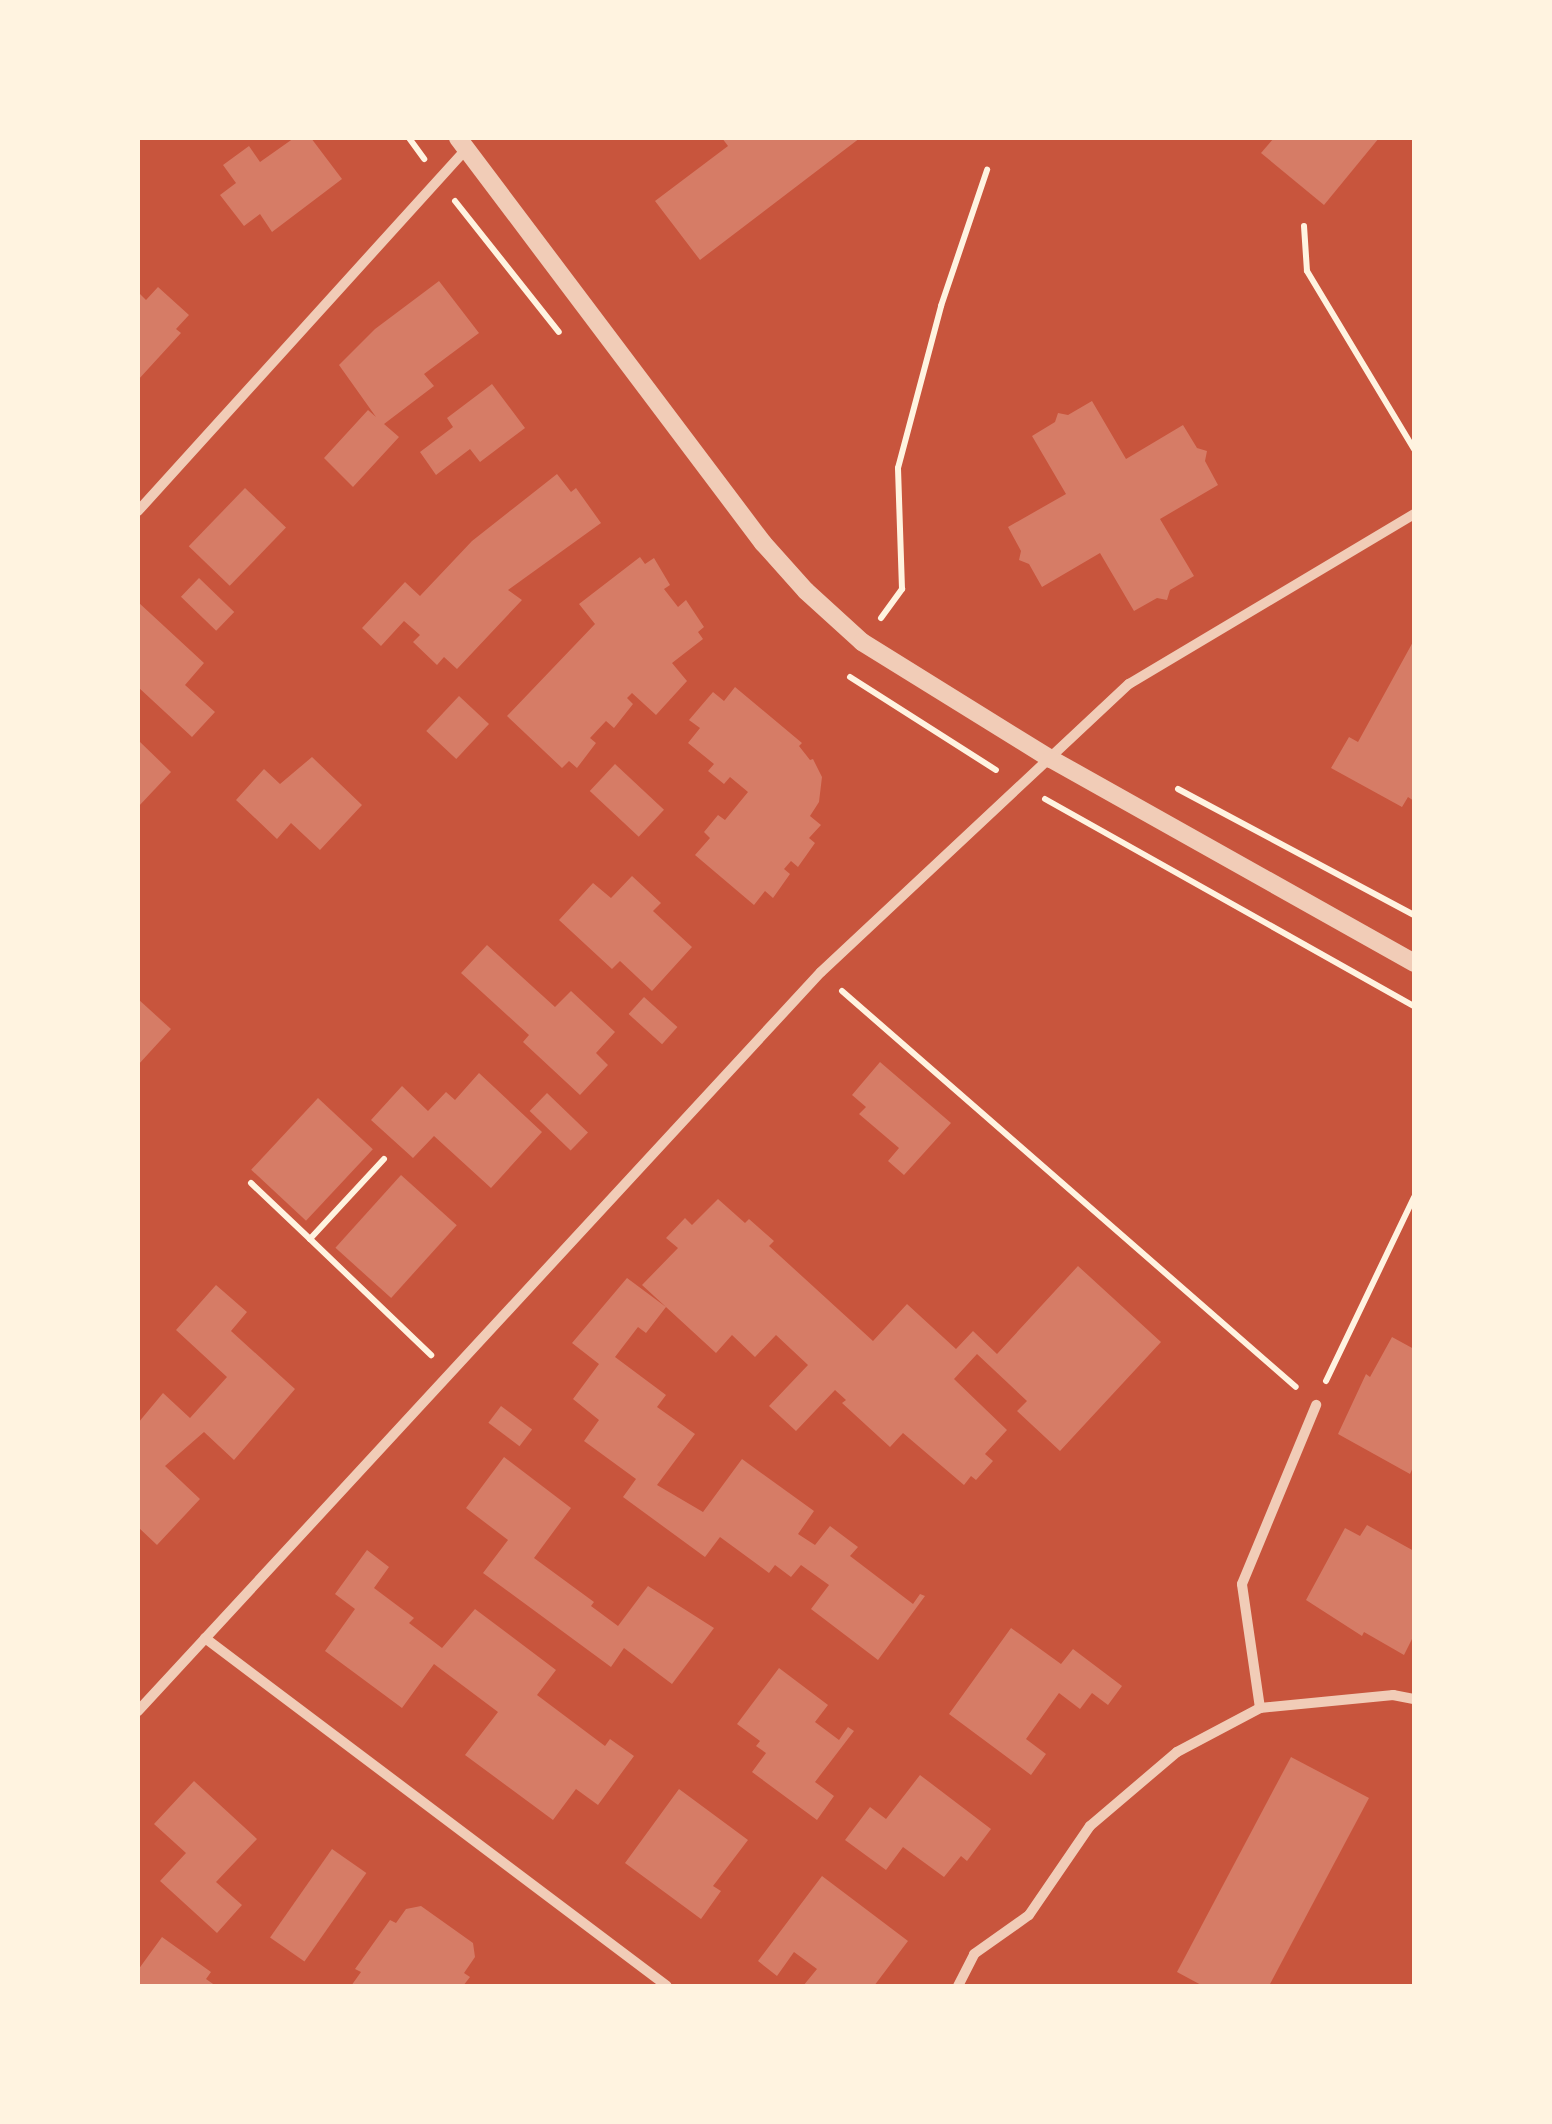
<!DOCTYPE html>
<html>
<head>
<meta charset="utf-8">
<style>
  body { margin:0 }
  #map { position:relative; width:1552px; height:2124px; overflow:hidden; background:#c8553d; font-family:Arial,sans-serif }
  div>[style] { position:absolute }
  .building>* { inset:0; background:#d67c66; transform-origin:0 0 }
  .path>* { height:6px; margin:-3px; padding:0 3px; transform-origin:3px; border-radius:3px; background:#fff3e0 }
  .minor>* { height:10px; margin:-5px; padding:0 5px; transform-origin:5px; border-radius:5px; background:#f1ccb7 }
  .tertiary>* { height:18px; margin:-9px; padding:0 9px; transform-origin:9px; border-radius:9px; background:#f1ccb7 }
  span { translate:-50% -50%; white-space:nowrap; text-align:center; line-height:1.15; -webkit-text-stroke:10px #fff3e0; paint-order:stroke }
  .frame { position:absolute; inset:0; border:140px solid #fff3e0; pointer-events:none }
</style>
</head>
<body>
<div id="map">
  <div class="building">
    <i style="clip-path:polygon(294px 138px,311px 138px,342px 179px,272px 232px,260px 214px,244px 226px,220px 195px,236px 183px,223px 165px,249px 146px,260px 162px)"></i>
    <i style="clip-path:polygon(722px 138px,860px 138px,700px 260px,655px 201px,728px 146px)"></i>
    <i style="clip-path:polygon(1274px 138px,1379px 138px,1324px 205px,1261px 153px)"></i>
    <i style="clip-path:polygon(439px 281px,479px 333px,424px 374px,434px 386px,384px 424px,399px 437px,353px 487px,324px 458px,368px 410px,376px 417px,339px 365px,375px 329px)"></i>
    <i style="clip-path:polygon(158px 287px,189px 315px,176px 329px,181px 333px,138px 380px,138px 292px,146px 300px)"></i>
    <i style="clip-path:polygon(492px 384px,525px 428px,480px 462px,470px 449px,436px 475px,420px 452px,453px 427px,447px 418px)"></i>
    <i style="clip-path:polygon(1092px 401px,1126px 459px,1183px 425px,1197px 448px,1207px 451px,1205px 461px,1218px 485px,1160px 519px,1194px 576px,1170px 590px,1167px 600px,1157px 598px,1134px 611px,1100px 553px,1042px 587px,1029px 564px,1019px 560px,1021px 551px,1008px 527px,1066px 494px,1032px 436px,1055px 422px,1058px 413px,1068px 415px)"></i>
    <i style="clip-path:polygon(557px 474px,571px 492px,576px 488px,601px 523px,508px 590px,522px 600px,457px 669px,444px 657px,437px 665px,413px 642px,420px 635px,404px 621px,381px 646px,362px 628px,405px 582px,420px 596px,472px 541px)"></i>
    <i style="left:245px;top:488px;width:57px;height:81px;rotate:44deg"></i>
    <i style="clip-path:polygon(640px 557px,645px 564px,654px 558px,670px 585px,664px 589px,678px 607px,686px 600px,704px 627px,698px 632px,703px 639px,672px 663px,687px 681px,656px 715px,632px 693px,627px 698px,633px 704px,614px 728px,606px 721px,590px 738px,596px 743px,577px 768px,569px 761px,562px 768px,507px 716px,595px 624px,579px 604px)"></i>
    <i style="left:199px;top:578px;width:49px;height:26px;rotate:44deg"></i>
    <i style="clip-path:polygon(138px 602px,204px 663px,185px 685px,215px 712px,192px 737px,138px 687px)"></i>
    <i style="clip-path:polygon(1414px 640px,1414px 801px,1408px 797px,1402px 807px,1331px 768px,1349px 737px,1358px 742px)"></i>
    <i style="clip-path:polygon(735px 687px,802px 743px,799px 746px,810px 760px,813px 759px,822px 777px,819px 802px,810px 816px,821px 825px,809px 838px,815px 843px,798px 867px,791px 861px,784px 869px,790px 874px,773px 898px,765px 891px,754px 905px,695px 855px,710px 838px,704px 832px,718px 815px,725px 820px,748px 792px,730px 777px,724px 784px,708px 771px,714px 764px,688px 743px,700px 728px,689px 720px,713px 692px,724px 701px)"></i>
    <i style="left:459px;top:696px;width:41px;height:48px;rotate:43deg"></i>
    <i style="clip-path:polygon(138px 740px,171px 772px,138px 807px)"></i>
    <i style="clip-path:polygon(312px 757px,362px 805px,320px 850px,291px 823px,277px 839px,236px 800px,264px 769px,280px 784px)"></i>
    <i style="left:615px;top:764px;width:67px;height:37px;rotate:43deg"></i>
    <i style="clip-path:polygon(632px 876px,661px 903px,653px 911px,692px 947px,652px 991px,620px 961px,612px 969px,559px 920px,593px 883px,611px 898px)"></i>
    <i style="clip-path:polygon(487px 945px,555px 1007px,571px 991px,615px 1032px,596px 1053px,608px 1065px,580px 1095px,523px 1042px,529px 1035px,461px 973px)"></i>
    <i style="left:644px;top:997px;width:45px;height:23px;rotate:42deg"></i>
    <i style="clip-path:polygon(138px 999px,171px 1029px,138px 1065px)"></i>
    <i style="clip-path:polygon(880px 1062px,951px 1123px,904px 1175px,888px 1161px,899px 1148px,859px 1114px,866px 1107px,852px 1095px)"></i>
    <i style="clip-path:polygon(479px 1073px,542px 1132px,491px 1188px,434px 1136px,413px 1158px,371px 1120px,402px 1086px,428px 1111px,446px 1092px,455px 1100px)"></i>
    <i style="left:547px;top:1093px;width:57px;height:25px;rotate:44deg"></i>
    <i style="left:318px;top:1098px;width:75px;height:98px;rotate:43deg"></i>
    <i style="left:401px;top:1175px;width:75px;height:98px;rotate:42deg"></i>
    <i style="clip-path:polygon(718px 1199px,745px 1223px,749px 1219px,774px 1241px,769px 1246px,873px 1341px,907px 1304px,956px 1349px,973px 1331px,997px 1354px,1078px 1266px,1161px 1342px,1060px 1451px,1017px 1411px,1027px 1401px,977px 1354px,954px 1379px,1007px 1430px,985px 1454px,993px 1461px,976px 1480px,971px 1476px,964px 1485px,903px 1433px,890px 1447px,842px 1403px,846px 1400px,835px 1390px,796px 1431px,769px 1406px,808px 1365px,776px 1335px,755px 1357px,732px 1335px,716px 1353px,666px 1307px,646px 1333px,638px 1327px,615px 1357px,666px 1395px,657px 1407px,695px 1434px,657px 1485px,703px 1512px,742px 1459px,814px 1511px,798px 1534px,815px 1545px,830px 1526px,858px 1547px,850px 1556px,913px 1604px,920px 1594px,925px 1596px,878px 1660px,811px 1609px,829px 1585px,801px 1565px,791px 1577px,775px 1565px,769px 1573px,720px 1537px,705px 1557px,623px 1497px,636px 1479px,584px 1441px,599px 1420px,573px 1399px,599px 1364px,572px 1343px,627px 1278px,666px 1307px,642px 1285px,678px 1248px,666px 1238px,685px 1218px,692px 1225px)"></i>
    <i style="clip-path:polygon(216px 1285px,247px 1312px,231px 1331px,295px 1389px,234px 1460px,204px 1432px,165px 1466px,200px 1499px,157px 1545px,138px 1527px,138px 1423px,163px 1393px,190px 1418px,227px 1377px,176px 1330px)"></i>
    <i style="clip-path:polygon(1392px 1337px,1414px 1349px,1414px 1465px,1410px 1474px,1338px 1434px,1366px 1374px,1370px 1377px)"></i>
    <i style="left:501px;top:1406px;width:39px;height:21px;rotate:37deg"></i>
    <i style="clip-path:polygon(504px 1457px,571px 1508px,534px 1558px,594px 1602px,591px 1606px,618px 1626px,648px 1586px,714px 1628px,672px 1684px,624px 1648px,611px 1667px,483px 1573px,508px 1540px,466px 1508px)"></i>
    <i style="clip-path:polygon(1367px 1525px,1414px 1551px,1414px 1635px,1404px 1655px,1364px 1632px,1362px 1636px,1306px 1600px,1345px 1528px,1360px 1536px)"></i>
    <i style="clip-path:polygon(367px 1550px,389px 1567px,374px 1588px,414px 1618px,409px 1623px,442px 1648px,475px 1609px,556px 1670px,537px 1695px,605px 1746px,610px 1739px,634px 1756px,598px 1805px,576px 1789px,553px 1820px,465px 1755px,498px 1712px,434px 1664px,402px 1708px,325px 1651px,355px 1609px,335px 1594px)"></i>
    <i style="clip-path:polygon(1011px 1628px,1061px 1664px,1073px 1649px,1122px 1686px,1108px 1705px,1092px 1693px,1080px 1709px,1059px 1693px,1026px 1739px,1046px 1754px,1031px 1775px,949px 1714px)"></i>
    <i style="clip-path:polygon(779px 1668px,828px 1705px,815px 1722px,839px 1740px,848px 1727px,854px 1731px,815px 1782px,834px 1796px,817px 1820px,752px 1772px,766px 1753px,756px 1746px,760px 1741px,737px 1724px)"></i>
    <i style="clip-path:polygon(1291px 1757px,1369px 1798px,1269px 1986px,1203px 1986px,1177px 1972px)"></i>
    <i style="clip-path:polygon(920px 1775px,991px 1829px,967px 1861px,961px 1856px,944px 1877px,903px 1847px,886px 1870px,845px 1840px,870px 1807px,886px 1819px)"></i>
    <i style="clip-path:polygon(194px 1781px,257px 1839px,216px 1882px,242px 1905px,217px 1933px,160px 1881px,186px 1853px,154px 1824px)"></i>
    <i style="clip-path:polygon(679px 1789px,748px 1840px,713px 1886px,721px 1891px,701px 1919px,625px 1863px)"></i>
    <i style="left:332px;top:1849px;width:42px;height:108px;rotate:35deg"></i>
    <i style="clip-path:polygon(822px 1876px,908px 1941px,874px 1986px,803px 1986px,817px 1969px,794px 1952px,777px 1976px,758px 1961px)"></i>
    <i style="clip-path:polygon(421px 1906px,473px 1943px,475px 1957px,464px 1973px,470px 1977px,463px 1986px,351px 1986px,361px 1972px,355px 1969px,390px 1920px,396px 1923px,406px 1909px)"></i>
    <i style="clip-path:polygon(162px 1937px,211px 1972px,206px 1979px,216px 1986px,138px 1986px,138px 1970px)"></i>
  </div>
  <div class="path">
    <i style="left:409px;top:138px;width:26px;rotate:54deg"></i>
    <i style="left:455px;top:201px;width:167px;rotate:51.6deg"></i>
    <i style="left:1304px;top:226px;width:45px;rotate:86.2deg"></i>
    <i style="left:1307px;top:271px;width:208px;rotate:59deg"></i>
    <i style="left:881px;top:618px;width:36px;rotate:-54deg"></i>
    <i style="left:902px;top:589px;width:121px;rotate:-91.9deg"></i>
    <i style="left:898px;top:468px;width:168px;rotate:-75.1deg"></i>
    <i style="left:941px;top:306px;width:144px;rotate:-71.3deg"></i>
    <i style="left:850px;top:677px;width:173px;rotate:32.5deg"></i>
    <i style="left:1178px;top:789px;width:268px;rotate:28.1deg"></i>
    <i style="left:1045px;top:799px;width:423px;rotate:29.3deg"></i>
    <i style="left:842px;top:991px;width:602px;rotate:41.1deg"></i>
    <i style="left:384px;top:1159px;width:109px;rotate:132.8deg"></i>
    <i style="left:310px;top:1239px;width:168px;rotate:43.8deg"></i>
    <i style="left:251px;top:1183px;width:81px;rotate:43.5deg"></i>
    <i style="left:1326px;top:1381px;width:204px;rotate:-64.4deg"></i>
  </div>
  <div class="minor">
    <i style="left:138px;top:511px;width:488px;rotate:-47.8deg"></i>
    <i style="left:205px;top:1638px;width:578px;rotate:36.99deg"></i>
    <i style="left:1260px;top:1708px;width:125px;rotate:-98.3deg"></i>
    <i style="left:1242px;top:1584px;width:194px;rotate:-67.5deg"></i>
    <i style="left:138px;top:1711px;width:1006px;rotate:-47.26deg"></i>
    <i style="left:821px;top:972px;width:422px;rotate:-43.1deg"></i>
    <i style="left:1129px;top:684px;width:332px;rotate:-30.8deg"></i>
    <i style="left:958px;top:1986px;width:36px;rotate:-63deg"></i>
    <i style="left:974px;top:1954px;width:67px;rotate:-35.3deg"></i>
    <i style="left:1029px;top:1915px;width:108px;rotate:-55.6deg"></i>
    <i style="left:1090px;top:1826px;width:114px;rotate:-40.4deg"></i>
    <i style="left:1177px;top:1752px;width:94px;rotate:-27.9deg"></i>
    <i style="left:1260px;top:1708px;width:134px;rotate:-5.6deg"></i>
    <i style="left:1393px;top:1695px;width:21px;rotate:11deg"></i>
  </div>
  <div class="tertiary">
    <i style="left:458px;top:138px;width:507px;rotate:53.02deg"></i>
    <i style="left:763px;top:543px;width:64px;rotate:48.1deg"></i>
    <i style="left:806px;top:591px;width:76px;rotate:42.3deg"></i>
    <i style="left:862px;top:642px;width:222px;rotate:31.8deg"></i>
    <i style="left:1051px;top:759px;width:416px;rotate:29.3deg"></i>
  </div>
  <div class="frame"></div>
</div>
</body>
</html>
